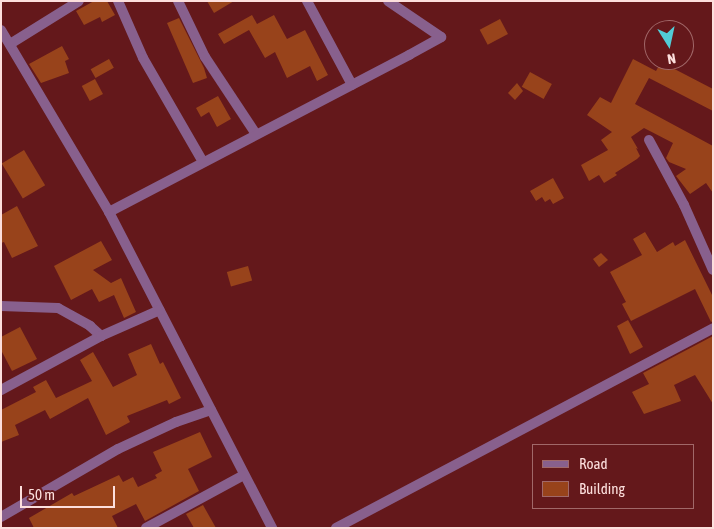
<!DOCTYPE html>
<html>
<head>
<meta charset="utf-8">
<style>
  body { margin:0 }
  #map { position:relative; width:714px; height:529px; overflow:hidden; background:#64181b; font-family:"Asap Condensed",sans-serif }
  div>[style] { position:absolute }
  .building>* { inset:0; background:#98431b; transform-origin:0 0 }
  .street>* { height:10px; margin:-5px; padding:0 5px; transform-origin:5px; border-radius:5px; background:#88608d }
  span { translate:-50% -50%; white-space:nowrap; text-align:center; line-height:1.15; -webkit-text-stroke:5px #64181b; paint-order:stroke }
  .frame { position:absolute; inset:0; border:2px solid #fcdfdd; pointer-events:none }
  .legend { position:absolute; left:532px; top:444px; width:162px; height:65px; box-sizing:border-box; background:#64181b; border:1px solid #a16869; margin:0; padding:6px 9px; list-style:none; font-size:15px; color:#fcdfdd }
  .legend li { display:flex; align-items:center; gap:10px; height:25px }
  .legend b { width:25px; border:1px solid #a16869 }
  .north { position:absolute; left:644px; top:20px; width:50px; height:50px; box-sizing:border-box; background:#64181b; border:1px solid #a16869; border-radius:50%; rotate:170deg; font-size:14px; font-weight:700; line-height:20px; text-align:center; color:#fcdfdd }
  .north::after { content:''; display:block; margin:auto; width:18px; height:22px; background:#52ccd6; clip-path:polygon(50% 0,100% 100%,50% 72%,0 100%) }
  .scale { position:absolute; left:20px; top:486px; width:95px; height:22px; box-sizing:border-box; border:2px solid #fcdfdd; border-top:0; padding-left:6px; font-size:15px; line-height:18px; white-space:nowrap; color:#fcdfdd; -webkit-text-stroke:4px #64181b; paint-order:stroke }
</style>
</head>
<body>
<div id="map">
  <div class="building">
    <i style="clip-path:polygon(94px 1px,107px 1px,115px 15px,102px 22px,100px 17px,84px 25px,76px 11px)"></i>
    <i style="clip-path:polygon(207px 1px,234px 1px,214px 13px)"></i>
    <i style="clip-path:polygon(252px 15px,257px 24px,274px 15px,287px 39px,305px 30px,328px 75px,317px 81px,310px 66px,287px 78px,275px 52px,265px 58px,249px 30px,224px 44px,218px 34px)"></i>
    <i style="clip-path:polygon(179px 18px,204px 68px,207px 78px,193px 83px,167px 23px)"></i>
    <i style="left:500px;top:19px;width:17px;height:23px;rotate:62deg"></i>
    <i style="clip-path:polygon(62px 46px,69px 59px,65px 61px,69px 73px,41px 83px,29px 64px)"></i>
    <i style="left:109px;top:59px;width:10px;height:21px;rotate:61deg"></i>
    <i style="clip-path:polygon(633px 59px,656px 71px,661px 62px,713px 89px,713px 111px,649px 78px,635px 104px,713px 146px,713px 193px,706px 183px,690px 194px,676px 176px,686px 169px,669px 162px,666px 158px,673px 143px,644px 128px,631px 137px,638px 149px,636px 148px,640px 156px,637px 159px,615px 173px,617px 175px,604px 183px,599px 175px,589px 181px,581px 165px,608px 150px,601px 140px,612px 132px,587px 115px,600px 97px,611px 103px)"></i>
    <i style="left:530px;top:72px;width:25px;height:17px;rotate:29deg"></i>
    <i style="left:95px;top:79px;width:17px;height:15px;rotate:62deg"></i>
    <i style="clip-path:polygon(517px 83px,523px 91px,515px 100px,508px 93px)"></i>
    <i style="clip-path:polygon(218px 96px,231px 119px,217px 127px,209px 112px,201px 117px,196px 108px)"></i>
    <i style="left:24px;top:150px;width:41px;height:26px;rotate:59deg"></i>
    <i style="clip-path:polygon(553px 178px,564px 198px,553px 204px,550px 199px,545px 202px,542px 197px,536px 201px,530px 191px)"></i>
    <i style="clip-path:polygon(17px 206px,38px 246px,12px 258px,4px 242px,1px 243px,1px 215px)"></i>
    <i style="clip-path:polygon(645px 232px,657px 252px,673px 242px,675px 246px,685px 240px,713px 297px,713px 321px,711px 322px,695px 289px,631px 321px,622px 304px,626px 302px,610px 272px,642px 255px,633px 239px)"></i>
    <i style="clip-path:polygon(101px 241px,112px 260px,93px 270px,111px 283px,121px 278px,136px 312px,124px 318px,114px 295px,99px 302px,92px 289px,71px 300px,54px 266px)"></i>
    <i style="clip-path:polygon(601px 253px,608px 260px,599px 267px,593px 259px)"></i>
    <i style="left:248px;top:266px;width:15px;height:22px;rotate:74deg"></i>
    <i style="clip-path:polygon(628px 320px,643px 347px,630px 354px,617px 326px)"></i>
    <i style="clip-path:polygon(20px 327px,37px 359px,12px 371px,1px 350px,1px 337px)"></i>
    <i style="clip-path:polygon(713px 336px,713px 404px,695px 375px,674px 385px,681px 401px,644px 414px,632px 392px,649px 384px,643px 373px)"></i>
    <i style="clip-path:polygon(151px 344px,160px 364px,163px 362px,181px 398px,169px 404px,167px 400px,127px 416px,130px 422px,106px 435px,88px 398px,50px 419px,45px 410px,15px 425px,19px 435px,1px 442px,1px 410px,36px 392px,33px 387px,46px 380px,56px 398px,92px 381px,80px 360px,93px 352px,113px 387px,137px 375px,128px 354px)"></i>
    <i style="clip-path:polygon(200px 432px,212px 457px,188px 469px,199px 491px,145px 521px,136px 504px,112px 516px,118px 528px,34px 528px,29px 518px,72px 493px,74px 496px,119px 475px,123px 482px,133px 477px,138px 487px,157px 478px,155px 475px,162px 471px,153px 452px)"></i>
    <i style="clip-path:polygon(203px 505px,216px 528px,194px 528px,186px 514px)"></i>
  </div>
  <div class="street">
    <i style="left:118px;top:1px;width:62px;rotate:66.3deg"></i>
    <i style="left:143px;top:58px;width:120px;rotate:60deg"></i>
    <i style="left:178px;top:1px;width:62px;rotate:64.3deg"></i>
    <i style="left:205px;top:57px;width:92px;rotate:56.5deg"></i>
    <i style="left:307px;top:1px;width:95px;rotate:61.8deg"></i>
    <i style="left:1px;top:30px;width:212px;rotate:59.3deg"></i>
    <i style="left:109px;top:212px;width:356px;rotate:62.7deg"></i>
    <i style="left:10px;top:44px;width:81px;rotate:-31.9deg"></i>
    <i style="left:649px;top:140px;width:74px;rotate:61.7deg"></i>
    <i style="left:684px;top:205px;width:71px;rotate:66deg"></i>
    <i style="left:109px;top:212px;width:339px;rotate:-27.6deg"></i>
    <i style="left:409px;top:55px;width:37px;rotate:-29deg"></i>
    <i style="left:441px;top:37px;width:64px;rotate:-145.8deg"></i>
    <i style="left:1px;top:306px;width:57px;rotate:2deg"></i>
    <i style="left:58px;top:308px;width:37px;rotate:29deg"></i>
    <i style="left:90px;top:326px;width:15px;rotate:42deg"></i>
    <i style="left:1px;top:390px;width:114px;rotate:-28.4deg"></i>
    <i style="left:101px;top:336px;width:64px;rotate:-23.8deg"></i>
    <i style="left:1px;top:517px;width:135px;rotate:-30.2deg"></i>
    <i style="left:118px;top:449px;width:64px;rotate:-25deg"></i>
    <i style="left:176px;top:422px;width:37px;rotate:-19deg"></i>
    <i style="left:146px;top:528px;width:111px;rotate:-28.4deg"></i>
    <i style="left:336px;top:528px;width:427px;rotate:-27.9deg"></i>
  </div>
  <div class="frame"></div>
  <ul class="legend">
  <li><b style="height:6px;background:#88608d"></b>Road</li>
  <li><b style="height:14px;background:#98431b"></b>Building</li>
  </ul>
  <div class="north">N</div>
  <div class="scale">50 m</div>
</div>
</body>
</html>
